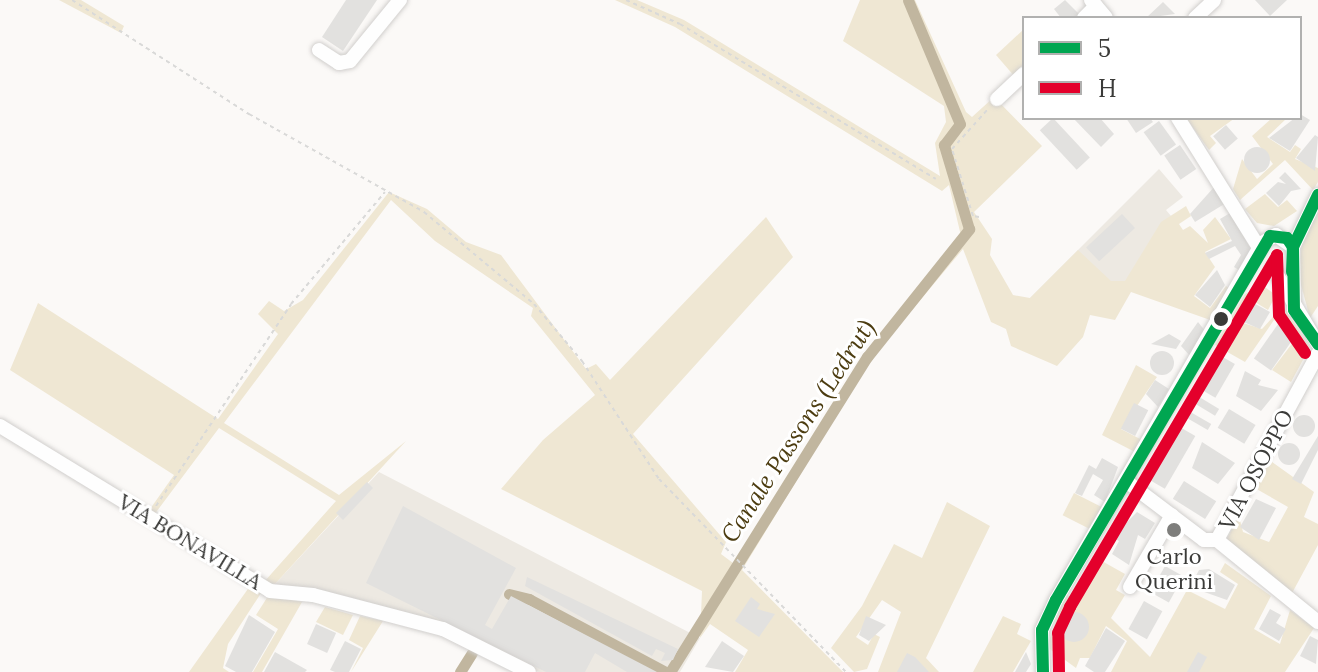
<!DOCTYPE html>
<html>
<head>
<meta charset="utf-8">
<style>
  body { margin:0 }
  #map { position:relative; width:1318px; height:672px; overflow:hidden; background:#fbf9f7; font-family:Lora,serif }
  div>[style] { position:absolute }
  .built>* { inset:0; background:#ede9e2 }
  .green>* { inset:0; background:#efe7d3; transform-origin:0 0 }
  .canal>* { height:11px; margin:-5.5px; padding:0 5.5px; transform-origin:5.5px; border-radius:5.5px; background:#c1b69f }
  .building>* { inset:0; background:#e2e1df; transform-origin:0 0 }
  .round { border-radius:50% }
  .path>* { height:2px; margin-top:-1px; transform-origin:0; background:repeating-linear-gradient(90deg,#d9d9d8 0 4px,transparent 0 8px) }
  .roads { filter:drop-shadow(0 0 2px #d1cfcd) drop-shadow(0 0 2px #d1cfcd) }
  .minor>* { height:14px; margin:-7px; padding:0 7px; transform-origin:7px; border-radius:7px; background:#fefefe }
  .bus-1>* { height:12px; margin:-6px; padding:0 6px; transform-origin:6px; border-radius:6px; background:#00a651 }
  .bus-2>* { height:12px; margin:-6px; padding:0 6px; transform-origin:6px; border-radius:6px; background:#e4002b }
  .dots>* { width:22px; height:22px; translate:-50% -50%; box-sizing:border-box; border:4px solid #fff; border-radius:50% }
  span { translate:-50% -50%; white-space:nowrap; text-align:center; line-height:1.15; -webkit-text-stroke:6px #fff; paint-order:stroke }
  .street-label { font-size:22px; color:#3b3b39 }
  .poi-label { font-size:22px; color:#3b3b39 }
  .water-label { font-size:24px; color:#4c3c10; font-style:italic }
  .legend { position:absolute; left:1022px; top:16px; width:280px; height:104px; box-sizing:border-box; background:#fff; border:2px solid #b1b1b0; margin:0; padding:10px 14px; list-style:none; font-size:24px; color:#3b3b39 }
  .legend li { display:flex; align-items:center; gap:16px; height:40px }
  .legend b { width:40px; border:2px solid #b1b1b0 }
</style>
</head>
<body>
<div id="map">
  <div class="built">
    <i style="clip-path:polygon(1159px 169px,1183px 197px,1166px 210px,1171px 216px,1112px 313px,1030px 298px)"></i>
    <i style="clip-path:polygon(379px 472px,700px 638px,680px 672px,539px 672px,447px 626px,275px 584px)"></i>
  </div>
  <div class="green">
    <i style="clip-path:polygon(59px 0,81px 0,124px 26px,121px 33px)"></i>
    <i style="clip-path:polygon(615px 0,637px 0,684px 20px,940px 176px,935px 143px,946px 122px,944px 106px,843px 41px,860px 0,915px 0,966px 112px,972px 117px,994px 97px,1042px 146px,974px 212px,992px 239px,990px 255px,1013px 295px,1030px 298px,1078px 250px,1111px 281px,1125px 281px,1161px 222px,1186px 206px,1191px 216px,1179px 224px,1183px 230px,1190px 226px,1208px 243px,1203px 230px,1215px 217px,1231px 239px,1205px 252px,1215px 267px,1194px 296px,1210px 308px,1226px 286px,1232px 290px,1213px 321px,1131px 292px,1115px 320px,1090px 315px,1083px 337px,1057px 366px,1011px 346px,1006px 329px,991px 322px,963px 249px,870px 360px,742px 570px,843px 672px,735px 672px,748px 650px,710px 624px,700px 638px,702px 591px,501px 489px,543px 440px,595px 395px,531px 316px,533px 308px,435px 241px,391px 200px,224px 423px,339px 495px,406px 441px,275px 584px,264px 582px,336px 501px,219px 428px,154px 515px,148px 512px,174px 475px,10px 370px,38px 303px,218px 419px,278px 334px,258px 314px,269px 301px,284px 311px,303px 300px,389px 192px,427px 209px,466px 242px,501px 255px,586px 369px,596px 364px,610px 380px,766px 217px,793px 257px,633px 434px,726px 542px,721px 554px,737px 566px,863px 356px,961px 236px,949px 185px,942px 191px,675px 27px)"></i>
    <i style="clip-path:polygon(1024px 29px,1024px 68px,1015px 77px,996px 55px)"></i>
    <i style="clip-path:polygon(1186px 118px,1235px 118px,1210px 136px,1216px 143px,1209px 150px)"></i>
    <i style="clip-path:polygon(1272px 118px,1287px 118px,1267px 137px,1290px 152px,1295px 145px,1301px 149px,1295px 159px,1318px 168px,1318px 182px,1313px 190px,1285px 160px,1240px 200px,1233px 189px,1242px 159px,1257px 179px,1273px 164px,1252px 136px)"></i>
    <i style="clip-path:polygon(1265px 194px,1278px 207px,1287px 200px,1297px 211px,1274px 226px,1257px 223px,1245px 209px)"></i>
    <i style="clip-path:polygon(1318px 209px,1318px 306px,1310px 318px,1298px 274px,1302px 244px)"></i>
    <i style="clip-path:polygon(1262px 285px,1276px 295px,1268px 310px,1250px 299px,1237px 321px,1262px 329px,1283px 306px,1310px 347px,1291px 382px,1272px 370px,1297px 337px,1274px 320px,1245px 362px,1215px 345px,1245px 294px)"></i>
    <i style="clip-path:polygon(1136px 365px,1157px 377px,1121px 429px,1142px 440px,1135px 452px,1102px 435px)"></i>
    <i style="clip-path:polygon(1268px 459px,1314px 492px,1304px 517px,1318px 524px,1318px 545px,1291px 595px,1224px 544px,1239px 516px,1243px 532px,1269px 542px,1288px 507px,1253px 487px)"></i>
    <i style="left:1074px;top:493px;width:31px;height:25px;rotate:27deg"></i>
    <i style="clip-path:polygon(947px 502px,990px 526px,926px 658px,939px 672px,878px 672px,901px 612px,882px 600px,856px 637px,868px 645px,874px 634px,880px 637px,867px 669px,854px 672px,831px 648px,862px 606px,894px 544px,922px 558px)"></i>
    <i style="clip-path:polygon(1093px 556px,1125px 574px,1116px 590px,1125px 595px,1111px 618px,1150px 657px,1187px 590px,1225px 609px,1238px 584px,1220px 572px,1225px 563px,1271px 596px,1254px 629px,1280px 644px,1290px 610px,1314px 628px,1285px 672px,1111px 672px,1127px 641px,1106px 626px,1090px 658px,1080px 658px,1076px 668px,1047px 647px,1060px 608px,1067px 595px,1075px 598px)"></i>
    <i style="clip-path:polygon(250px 586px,263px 590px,228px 644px,223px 668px,229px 672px,189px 672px)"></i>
    <i style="clip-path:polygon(270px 593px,302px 602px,262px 672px,253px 672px,278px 629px,256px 615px)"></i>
    <i style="clip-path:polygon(325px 607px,353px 615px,343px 635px,316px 622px)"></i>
    <i style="clip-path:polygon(360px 616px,383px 621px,351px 672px,363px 648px,349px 640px)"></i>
    <i style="clip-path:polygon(1003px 616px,1021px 624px,1017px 634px,1031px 641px,1013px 672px,973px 672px)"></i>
  </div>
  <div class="canal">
    <i style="left:509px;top:594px;width:21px;rotate:14deg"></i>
    <i style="left:529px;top:599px;width:155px;rotate:28.1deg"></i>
    <i style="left:460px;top:672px;width:22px;rotate:-58deg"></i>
    <i style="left:670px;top:672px;width:372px;rotate:-58deg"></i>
    <i style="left:867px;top:357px;width:164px;rotate:-51.4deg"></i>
    <i style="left:969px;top:229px;width:88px;rotate:-106.6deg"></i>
    <i style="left:944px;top:145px;width:26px;rotate:-53deg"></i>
    <i style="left:960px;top:124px;width:134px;rotate:-112.8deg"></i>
  </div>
  <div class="building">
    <i style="clip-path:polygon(346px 0,377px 0,343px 51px,322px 37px)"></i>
    <i style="clip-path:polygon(1065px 0,1079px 14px,1074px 18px,1061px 18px,1054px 9px)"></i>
    <i style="clip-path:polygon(1255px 0,1287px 0,1270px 16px)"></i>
    <i style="clip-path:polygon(1163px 2px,1175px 14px,1146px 18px)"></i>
    <i style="clip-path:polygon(1300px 114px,1310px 120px,1290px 151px,1269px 138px)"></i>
    <i style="left:1053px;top:118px;width:54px;height:18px;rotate:47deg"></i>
    <i style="clip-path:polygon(1073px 118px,1100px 118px,1114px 134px,1101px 147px)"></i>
    <i style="clip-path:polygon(1126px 118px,1150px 118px,1153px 122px,1136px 133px)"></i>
    <i style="left:1159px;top:121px;width:29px;height:19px;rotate:54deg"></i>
    <i style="left:1226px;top:125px;width:18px;height:17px;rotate:49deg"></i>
    <i style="clip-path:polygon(1315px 135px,1318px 137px,1315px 171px,1296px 158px)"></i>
    <i style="left:1180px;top:145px;width:29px;height:19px;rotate:56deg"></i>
    <i class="round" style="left:1244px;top:147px;width:26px;height:26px"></i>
    <i style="clip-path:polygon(1285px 172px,1301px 189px,1291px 191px,1279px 206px,1266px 193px,1278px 182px,1286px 184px,1279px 178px)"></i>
    <i style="clip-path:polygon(1215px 186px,1226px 203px,1195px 222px,1190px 214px)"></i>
    <i style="clip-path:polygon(1230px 213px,1252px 251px,1242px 272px,1234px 267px,1241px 255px,1235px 246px,1209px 259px,1205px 253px,1232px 241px,1220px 219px)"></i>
    <i style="left:1122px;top:214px;width:19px;height:49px;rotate:47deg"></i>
    <i style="clip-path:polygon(1217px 270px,1225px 285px,1210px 307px,1195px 295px)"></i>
    <i style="clip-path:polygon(1250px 301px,1270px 312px,1260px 329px,1239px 320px)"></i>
    <i style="clip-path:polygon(1198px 322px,1206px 332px,1191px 357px,1181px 346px)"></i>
    <i style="left:1278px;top:324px;width:21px;height:42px;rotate:35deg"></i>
    <i style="clip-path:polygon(1169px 334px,1181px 341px,1176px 349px,1151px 344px)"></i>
    <i class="round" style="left:1150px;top:351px;width:24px;height:24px"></i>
    <i style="left:1221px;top:356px;width:16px;height:39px;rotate:30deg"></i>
    <i style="clip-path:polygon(1245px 371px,1261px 380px,1258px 385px,1278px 390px,1261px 411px,1236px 396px)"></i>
    <i style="clip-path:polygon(1155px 380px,1169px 389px,1158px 407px,1146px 394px)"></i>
    <i style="left:1196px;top:395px;width:27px;height:8px;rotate:31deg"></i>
    <i style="left:1134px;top:403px;width:16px;height:29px;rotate:27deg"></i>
    <i style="left:1229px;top:409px;width:31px;height:22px;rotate:31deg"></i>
    <i style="left:1187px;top:410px;width:28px;height:7px;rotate:30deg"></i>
    <i class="round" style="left:1293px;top:415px;width:22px;height:22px"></i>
    <i style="left:1178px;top:426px;width:20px;height:61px;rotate:30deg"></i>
    <i style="clip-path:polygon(1318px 436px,1318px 450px,1301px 484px,1292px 479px)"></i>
    <i style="clip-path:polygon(1202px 442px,1235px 463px,1218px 484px,1192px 468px)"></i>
    <i class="round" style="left:1278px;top:443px;width:22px;height:22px"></i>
    <i style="clip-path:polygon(1102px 458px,1118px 467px,1105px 502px,1094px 495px,1103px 480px,1093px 474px,1082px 496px,1075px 493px,1089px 465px,1096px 469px)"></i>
    <i style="left:1184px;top:481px;width:38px;height:21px;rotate:32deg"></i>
    <i style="clip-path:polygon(367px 482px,373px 488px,343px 520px,336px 513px)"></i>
    <i style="clip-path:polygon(1256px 499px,1276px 508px,1259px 540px,1240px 527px)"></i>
    <i style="clip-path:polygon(403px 506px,516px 568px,485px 625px,492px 629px,511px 596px,657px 672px,627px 672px,595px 653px,585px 672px,546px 672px,366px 583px)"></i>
    <i style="clip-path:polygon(1137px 512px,1155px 523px,1145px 539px,1138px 535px,1129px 565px,1112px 554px,1119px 541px,1112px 537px)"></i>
    <i style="left:1165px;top:566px;width:21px;height:30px;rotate:29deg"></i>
    <i style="clip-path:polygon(1209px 569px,1235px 585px,1227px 600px,1190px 587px,1199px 570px)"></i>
    <i style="clip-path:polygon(527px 577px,678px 649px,673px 660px,661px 661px,665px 653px,656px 649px,652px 656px,525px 586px)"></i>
    <i style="clip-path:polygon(751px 597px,760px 604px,757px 609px,775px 614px,759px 637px,735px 621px)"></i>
    <i style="left:1144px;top:601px;width:21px;height:32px;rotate:29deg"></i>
    <i style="clip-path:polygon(1270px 609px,1281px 615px,1276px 623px,1286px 629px,1279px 641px,1259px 629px)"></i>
    <i class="round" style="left:1059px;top:612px;width:30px;height:30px"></i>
    <i style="clip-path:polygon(249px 615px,275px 632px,252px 672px,236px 672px,225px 666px)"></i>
    <i style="clip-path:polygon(866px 616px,886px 625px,869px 641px,859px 635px)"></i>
    <i style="left:316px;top:624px;width:22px;height:22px;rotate:24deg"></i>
    <i style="clip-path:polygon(1106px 628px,1125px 641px,1105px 672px,1094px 672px,1085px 666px)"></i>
    <i style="clip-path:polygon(1310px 636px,1318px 640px,1316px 664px,1300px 656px)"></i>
    <i style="clip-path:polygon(345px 641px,361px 649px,349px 672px,335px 672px,330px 670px)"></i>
    <i style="clip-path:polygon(722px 641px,744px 656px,733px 672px,705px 667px)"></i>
    <i style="clip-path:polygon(275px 652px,307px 670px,305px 672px,264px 672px)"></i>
    <i style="clip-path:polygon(1026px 652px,1031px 664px,1026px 672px,1015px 672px)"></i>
    <i style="clip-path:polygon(1198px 652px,1207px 657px,1199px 672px,1187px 672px)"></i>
    <i style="clip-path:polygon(907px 653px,915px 657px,929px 672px,897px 672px)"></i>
  </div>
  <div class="path">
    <i style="left:72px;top:0;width:211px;rotate:32.8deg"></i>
    <i style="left:249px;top:114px;width:201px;rotate:29.2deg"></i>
    <i style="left:424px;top:212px;width:143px;rotate:39.9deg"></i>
    <i style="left:534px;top:304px;width:75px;rotate:49.9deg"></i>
    <i style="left:582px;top:361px;width:141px;rotate:56.9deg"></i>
    <i style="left:659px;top:479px;width:269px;rotate:45.9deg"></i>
    <i style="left:626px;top:0;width:59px;rotate:24deg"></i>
    <i style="left:680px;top:24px;width:299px;rotate:31.2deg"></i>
    <i style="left:979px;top:217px;width:6px;rotate:-171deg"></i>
    <i style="left:973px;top:216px;width:70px;rotate:-107.4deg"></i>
    <i style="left:952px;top:149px;width:54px;rotate:-48deg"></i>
    <i style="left:156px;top:506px;width:243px;rotate:-56.2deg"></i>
    <i style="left:291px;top:304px;width:146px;rotate:-50deg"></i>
  </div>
  <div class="roads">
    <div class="minor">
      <i style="left:1091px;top:0;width:23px;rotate:50deg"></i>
      <i style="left:1084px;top:18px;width:17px;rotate:-45deg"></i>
      <i style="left:1195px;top:18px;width:26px;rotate:-43deg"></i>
      <i style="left:319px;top:50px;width:24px;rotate:33deg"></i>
      <i style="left:339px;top:63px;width:11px;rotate:-10deg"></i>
      <i style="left:350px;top:61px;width:79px;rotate:-50.7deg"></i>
      <i style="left:997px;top:99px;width:37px;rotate:-43deg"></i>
      <i style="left:1178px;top:118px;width:155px;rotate:58deg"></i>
      <i style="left:1273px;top:268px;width:88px;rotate:59.4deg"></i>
      <i style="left:1294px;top:310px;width:63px;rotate:-90.9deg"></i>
      <i style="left:1293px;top:247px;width:58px;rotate:-64.3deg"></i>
      <i style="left:0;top:426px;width:316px;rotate:31.4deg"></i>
      <i style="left:270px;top:591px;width:43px;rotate:5.3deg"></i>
      <i style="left:313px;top:595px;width:134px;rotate:14.7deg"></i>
      <i style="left:443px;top:629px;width:96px;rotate:26.6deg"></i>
      <i style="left:1126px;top:481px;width:98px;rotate:37.1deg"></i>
      <i style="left:1204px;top:540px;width:13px"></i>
      <i style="left:1217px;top:540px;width:212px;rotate:-61.5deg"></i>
      <i style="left:1217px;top:540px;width:130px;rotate:39.1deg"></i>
      <i style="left:1130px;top:587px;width:83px;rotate:-59.7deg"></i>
      <i style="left:1043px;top:672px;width:42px;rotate:-91.4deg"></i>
      <i style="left:1042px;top:630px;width:33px;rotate:-65deg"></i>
      <i style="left:1056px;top:600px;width:412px;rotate:-60deg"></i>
      <i style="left:1262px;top:243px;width:16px;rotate:-30deg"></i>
      <i style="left:1276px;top:235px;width:21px;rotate:35deg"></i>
    </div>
  </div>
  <div class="bus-1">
    <i style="left:1292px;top:272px;width:25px;rotate:-88deg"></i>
    <i style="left:1293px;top:247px;width:58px;rotate:-64.3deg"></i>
    <i style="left:1043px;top:672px;width:42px;rotate:-91.4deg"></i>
    <i style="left:1042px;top:630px;width:33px;rotate:-65deg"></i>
    <i style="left:1056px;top:600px;width:422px;rotate:-59.5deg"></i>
    <i style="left:1270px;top:236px;width:17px;rotate:7deg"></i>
    <i style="left:1287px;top:238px;width:11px;rotate:56deg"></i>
    <i style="left:1293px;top:247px;width:63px;rotate:89.1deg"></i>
    <i style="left:1294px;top:310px;width:42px;rotate:54.8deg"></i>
  </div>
  <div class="bus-2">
    <i style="left:1059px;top:672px;width:39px;rotate:-91deg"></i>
    <i style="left:1058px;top:633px;width:29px;rotate:-65deg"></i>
    <i style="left:1070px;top:607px;width:408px;rotate:-59.5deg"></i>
    <i style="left:1277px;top:255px;width:60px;rotate:88.1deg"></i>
    <i style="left:1279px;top:315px;width:46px;rotate:55.6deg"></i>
  </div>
  <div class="dots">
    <i style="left:1221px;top:319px;background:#3b3b39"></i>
    <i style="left:1174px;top:530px;background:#7e7e7c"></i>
  </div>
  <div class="street-label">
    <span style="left:1256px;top:470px;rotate:-62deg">VIA OSOPPO</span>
    <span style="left:190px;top:542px;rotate:31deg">VIA BONAVILLA</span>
  </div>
  <div class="poi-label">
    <span style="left:1174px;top:569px">Carlo<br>Querini</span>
  </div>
  <div class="water-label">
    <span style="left:798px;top:431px;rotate:-57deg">Canale Passons (Ledrut)</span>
  </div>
  <ul class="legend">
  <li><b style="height:10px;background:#00a651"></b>5</li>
  <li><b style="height:10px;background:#e4002b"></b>H</li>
  </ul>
</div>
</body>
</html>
